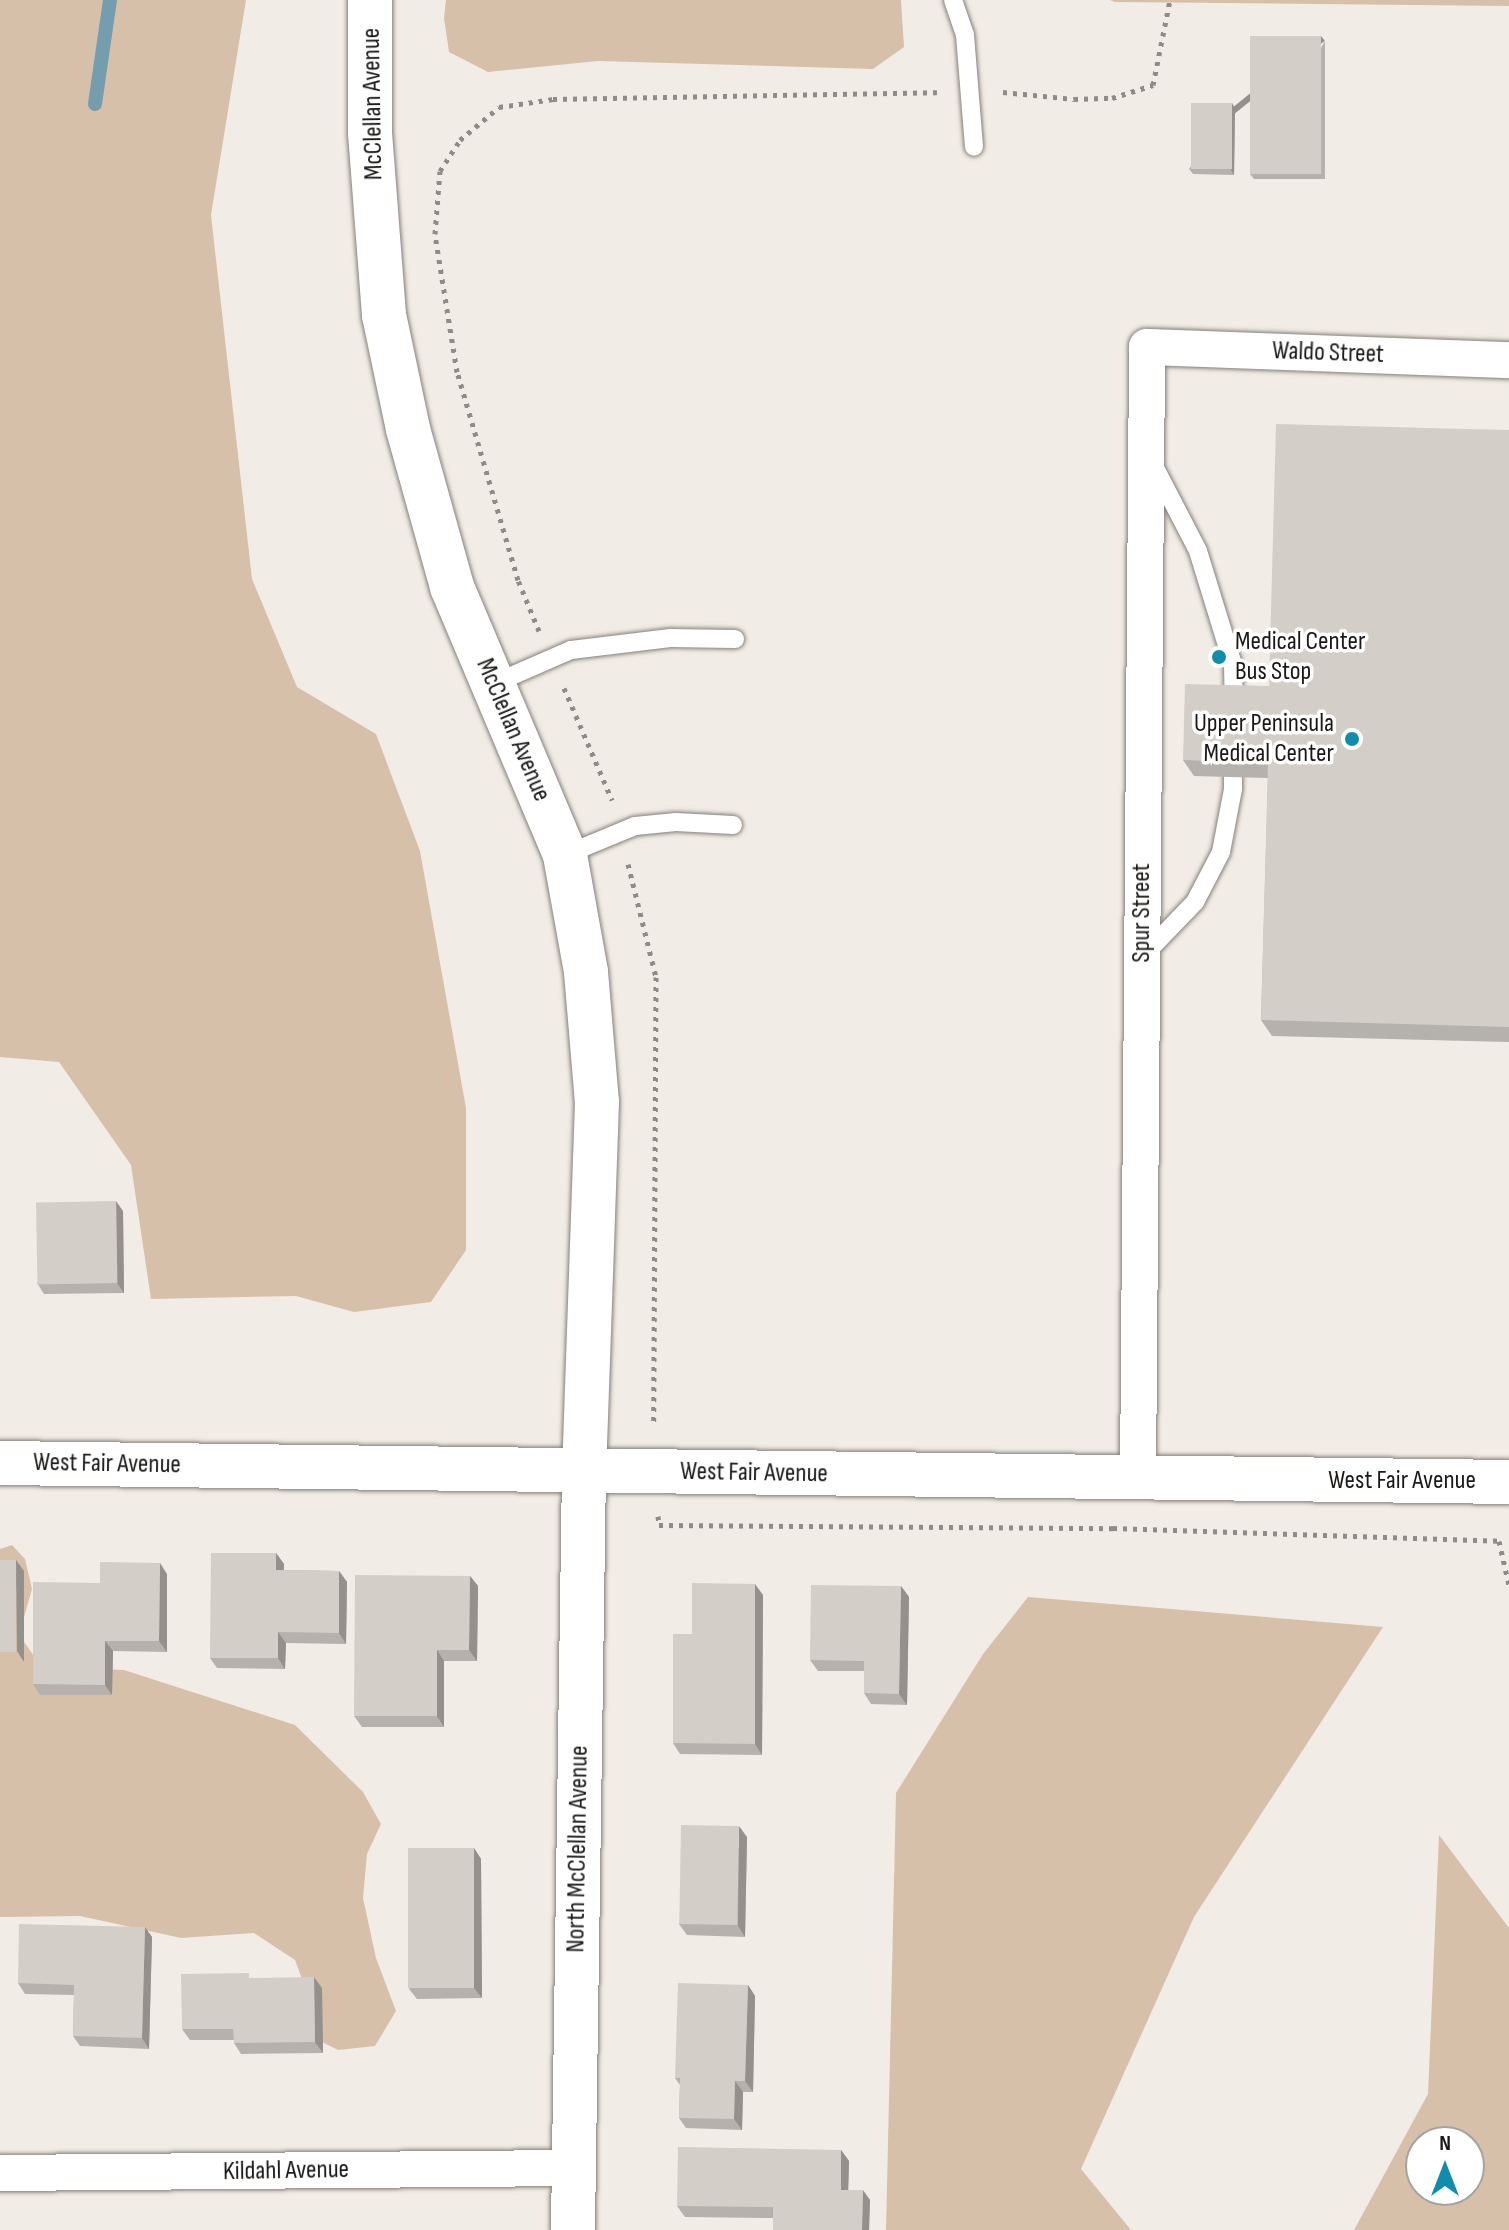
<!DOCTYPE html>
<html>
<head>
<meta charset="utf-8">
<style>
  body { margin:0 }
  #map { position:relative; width:1509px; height:2230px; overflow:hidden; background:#f2ece6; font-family:"Sofia Sans Condensed",sans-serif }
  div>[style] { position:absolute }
  .green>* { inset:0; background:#d7c0a9 }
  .stream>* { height:14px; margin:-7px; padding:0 7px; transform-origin:7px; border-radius:7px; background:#749eae }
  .path>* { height:5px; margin-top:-2.5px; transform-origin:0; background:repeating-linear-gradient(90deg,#8f8b87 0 4px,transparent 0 10px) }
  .roads { filter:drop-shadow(0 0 2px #85807b) drop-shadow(0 0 2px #85807b) }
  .service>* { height:18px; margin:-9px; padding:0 9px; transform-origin:9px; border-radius:9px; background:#fff }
  .minor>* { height:36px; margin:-18px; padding:0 18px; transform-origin:18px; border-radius:18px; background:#fff }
  .tertiary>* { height:44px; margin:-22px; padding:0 22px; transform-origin:22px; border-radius:22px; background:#fff }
  .secondary>* { height:44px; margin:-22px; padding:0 22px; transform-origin:22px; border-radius:22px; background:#fff }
  .wall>* { inset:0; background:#b5b1ac; transform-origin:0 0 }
  .shaded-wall>* { inset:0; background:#94908c; transform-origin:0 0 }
  .building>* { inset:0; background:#d3cec8; transform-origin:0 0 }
  .dots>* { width:22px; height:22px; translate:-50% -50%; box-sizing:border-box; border:4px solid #fff; border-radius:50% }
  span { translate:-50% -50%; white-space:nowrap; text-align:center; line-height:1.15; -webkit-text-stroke:7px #fff; paint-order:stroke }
  .street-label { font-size:26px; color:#1b1917 }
  .poi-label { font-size:26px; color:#1b1917 }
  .left { translate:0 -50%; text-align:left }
  .right { translate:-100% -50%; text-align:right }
  .north { position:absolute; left:1405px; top:2126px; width:80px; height:80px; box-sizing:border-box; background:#fff; border:2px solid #a4a3a2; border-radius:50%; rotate:0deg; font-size:22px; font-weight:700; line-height:32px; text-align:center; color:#1b1917 }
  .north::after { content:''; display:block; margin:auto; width:28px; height:36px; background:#108cad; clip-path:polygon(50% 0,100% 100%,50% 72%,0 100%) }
</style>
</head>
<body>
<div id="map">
  <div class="green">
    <i style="clip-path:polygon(0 0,246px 0,211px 215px,252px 579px,297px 687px,376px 734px,420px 851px,466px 1108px,466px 1250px,431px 1302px,354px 1312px,296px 1296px,151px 1299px,131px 1165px,59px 1062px,0 1057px)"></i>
    <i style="clip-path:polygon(446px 0,901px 0,904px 47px,873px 69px,598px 61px,488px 72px,449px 52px,444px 18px)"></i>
    <i style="clip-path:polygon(1110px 0,1509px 0,1509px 6px,1115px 2px)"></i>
    <i style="clip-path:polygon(12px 1545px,25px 1559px,32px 1589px,19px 1635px,42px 1667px,124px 1670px,295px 1725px,363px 1792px,381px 1824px,367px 1854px,363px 1898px,376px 1958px,396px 2011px,375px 2046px,338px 2050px,302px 2032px,309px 1998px,295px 1960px,254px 1933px,181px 1938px,80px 1916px,0 1917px,0 1549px)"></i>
    <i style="clip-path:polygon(1028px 1597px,1383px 1627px,1194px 1917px,1081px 2169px,1131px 2230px,886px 2230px,896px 1793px,983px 1654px)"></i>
    <i style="clip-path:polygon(evenodd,1439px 1835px,1509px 1928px,1509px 2230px,1354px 2230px,1428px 2094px,1439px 1835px,1421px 2142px,1469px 2142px,1469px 2190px,1421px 2190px,1421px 2142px)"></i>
  </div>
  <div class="stream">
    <i style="left:95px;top:104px;width:105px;rotate:-81.8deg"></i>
  </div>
  <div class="path">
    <i style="left:1003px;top:92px;width:71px;rotate:5.6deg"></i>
    <i style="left:1074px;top:99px;width:38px;rotate:-2deg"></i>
    <i style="left:1112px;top:98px;width:43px;rotate:-17.6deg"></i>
    <i style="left:1153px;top:85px;width:87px;rotate:-78.7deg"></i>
    <i style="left:539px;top:631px;width:55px;rotate:-112.4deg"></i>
    <i style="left:518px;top:580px;width:217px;rotate:-106.3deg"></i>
    <i style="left:457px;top:372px;width:140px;rotate:-99.1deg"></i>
    <i style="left:435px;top:234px;width:63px;rotate:-85.5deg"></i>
    <i style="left:440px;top:171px;width:37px;rotate:-57deg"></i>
    <i style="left:460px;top:140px;width:51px;rotate:-40.2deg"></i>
    <i style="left:499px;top:107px;width:55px;rotate:-8.4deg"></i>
    <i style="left:553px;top:99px;width:384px;rotate:-1deg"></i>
    <i style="left:564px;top:688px;width:122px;rotate:66.8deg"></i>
    <i style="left:628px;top:864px;width:116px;rotate:76.1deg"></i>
    <i style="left:656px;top:977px;width:449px;rotate:90.3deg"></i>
    <i style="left:658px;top:1516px;width:9px;rotate:84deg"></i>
    <i style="left:659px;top:1525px;width:454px;rotate:0.4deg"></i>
    <i style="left:1113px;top:1528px;width:386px;rotate:1.9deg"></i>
    <i style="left:1499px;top:1541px;width:45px;rotate:77.2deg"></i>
  </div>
  <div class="roads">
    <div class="service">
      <i style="left:953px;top:0;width:37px;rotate:71deg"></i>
      <i style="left:965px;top:35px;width:112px;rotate:85.4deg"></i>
      <i style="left:1154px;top:466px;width:96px;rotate:62.6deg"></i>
      <i style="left:1198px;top:551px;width:119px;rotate:72.9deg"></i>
      <i style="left:1233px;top:665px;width:43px;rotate:88.7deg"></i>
      <i style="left:493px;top:684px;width:85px;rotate:-23.6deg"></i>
      <i style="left:571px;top:650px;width:100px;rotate:-6.9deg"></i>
      <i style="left:670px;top:638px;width:65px;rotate:0.9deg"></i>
      <i style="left:565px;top:855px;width:76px;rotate:-22.5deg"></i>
      <i style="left:635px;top:826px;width:41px;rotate:-5.6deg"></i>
      <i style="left:676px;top:822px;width:57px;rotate:3deg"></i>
      <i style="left:1143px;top:956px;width:75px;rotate:-46.1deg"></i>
      <i style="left:1195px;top:902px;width:56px;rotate:-62.5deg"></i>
      <i style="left:1221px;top:852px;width:64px;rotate:-79.2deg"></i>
      <i style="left:1233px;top:789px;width:35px;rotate:-90deg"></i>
    </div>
    <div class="minor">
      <i style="left:1138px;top:1479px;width:1132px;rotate:-89.54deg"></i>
      <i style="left:1147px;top:347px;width:362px;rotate:2.1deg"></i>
      <i style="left:0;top:2173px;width:572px;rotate:-0.5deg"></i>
    </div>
    <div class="tertiary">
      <i style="left:0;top:1463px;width:1509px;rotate:0.72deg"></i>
    </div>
    <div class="secondary">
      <i style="left:370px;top:0;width:133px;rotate:90deg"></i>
      <i style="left:370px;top:133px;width:183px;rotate:85.6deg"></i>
      <i style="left:384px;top:315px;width:116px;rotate:78.1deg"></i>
      <i style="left:408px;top:429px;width:164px;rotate:74.4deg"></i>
      <i style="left:452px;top:587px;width:291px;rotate:67.1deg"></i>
      <i style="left:565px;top:855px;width:119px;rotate:79.8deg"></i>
      <i style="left:586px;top:972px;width:130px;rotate:85.2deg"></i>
      <i style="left:597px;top:1102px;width:367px;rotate:92deg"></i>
      <i style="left:584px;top:1469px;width:761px;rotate:90.83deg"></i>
    </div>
  </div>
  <div class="wall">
    <i style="clip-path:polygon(1325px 41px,1325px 179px,1254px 179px,1250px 174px)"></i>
    <i style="clip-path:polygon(1232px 103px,1235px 109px,1234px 175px,1193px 174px,1189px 169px)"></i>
    <i style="clip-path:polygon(1509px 430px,1509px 1042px,1272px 1036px,1261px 1020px,1268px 778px,1194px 776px,1183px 760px,1269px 686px)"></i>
    <i style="clip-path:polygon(123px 1211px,124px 1293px,44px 1294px,37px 1283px)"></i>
    <i style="clip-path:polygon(276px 1553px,284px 1564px,284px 1570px,339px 1571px,347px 1582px,346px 1644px,286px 1643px,285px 1669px,217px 1668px,210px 1658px)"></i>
    <i style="left:0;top:1560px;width:26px;height:102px;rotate:25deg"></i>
    <i style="clip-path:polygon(167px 1574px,167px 1652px,113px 1651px,112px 1695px,40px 1695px,33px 1684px,100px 1583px)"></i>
    <i style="clip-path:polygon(470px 1576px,478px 1586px,477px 1661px,444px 1661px,444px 1727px,362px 1727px,354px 1716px)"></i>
    <i style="clip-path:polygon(901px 1586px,909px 1597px,907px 1705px,871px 1704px,864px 1693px,864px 1671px,818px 1671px,810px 1660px)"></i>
    <i style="clip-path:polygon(763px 1595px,762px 1755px,680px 1754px,673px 1743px,692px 1634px)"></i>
    <i style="clip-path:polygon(747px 1837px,745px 1937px,687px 1935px,679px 1924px)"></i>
    <i style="clip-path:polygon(474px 1848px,481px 1859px,482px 1998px,417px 1999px,409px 1989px)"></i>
    <i style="clip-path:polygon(145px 1927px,152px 1937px,149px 2049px,80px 2046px,73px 2036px,74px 1995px,25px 1994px,18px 1983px)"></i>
    <i style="clip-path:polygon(252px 1978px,322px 1988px,323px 2053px,241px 2054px,234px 2043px,234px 2040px,190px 2040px,182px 2029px)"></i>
    <i style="clip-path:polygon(748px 1985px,755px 1996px,753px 2092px,743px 2092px,742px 2130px,686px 2128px,679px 2118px,680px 2085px,675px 2078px)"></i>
    <i style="clip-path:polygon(841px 2150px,849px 2161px,848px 2190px,870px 2200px,869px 2230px,773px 2230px,773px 2218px,685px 2217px,677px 2206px)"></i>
  </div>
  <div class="shaded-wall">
    <i style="left:1321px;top:36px;width:6px;height:138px;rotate:51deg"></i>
    <i style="clip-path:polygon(1232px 103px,1235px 109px,1234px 175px,1231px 170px)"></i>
    <i style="clip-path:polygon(116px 1201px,123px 1211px,124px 1293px,117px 1283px)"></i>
    <i style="clip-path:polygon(276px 1553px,284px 1564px,283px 1581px,276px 1570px)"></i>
    <i style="clip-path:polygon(16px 1560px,24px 1571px,24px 1662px,17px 1651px)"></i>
    <i style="clip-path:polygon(160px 1563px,167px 1574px,167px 1652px,159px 1641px)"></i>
    <i style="clip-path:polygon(339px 1571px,347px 1582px,346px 1644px,339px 1633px)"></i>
    <i style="clip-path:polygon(470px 1576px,478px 1586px,477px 1661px,469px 1650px)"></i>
    <i style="clip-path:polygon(755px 1584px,763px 1595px,762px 1755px,755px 1744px)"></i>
    <i style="clip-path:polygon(901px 1586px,909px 1597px,907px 1705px,899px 1694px)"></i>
    <i style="clip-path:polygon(278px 1632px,286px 1643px,285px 1669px,278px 1658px)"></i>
    <i style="clip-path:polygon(105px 1641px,113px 1651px,112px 1695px,105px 1685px)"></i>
    <i style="clip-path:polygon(437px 1650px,444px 1661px,444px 1727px,437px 1716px)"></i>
    <i style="clip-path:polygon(739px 1826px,747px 1837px,745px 1937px,738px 1926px)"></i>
    <i style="clip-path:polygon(474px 1848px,481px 1859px,482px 1998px,474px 1988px)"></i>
    <i style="clip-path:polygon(145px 1927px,152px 1937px,149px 2049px,142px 2038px)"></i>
    <i style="clip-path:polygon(314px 1977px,322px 1988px,323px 2053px,315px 2042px)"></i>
    <i style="clip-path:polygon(748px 1985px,755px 1996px,753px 2092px,745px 2081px)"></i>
    <i style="clip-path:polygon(735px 2081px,743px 2092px,742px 2130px,734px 2119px)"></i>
    <i style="clip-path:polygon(841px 2150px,849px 2161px,848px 2200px,841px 2190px)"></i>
    <i style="clip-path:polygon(863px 2190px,870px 2200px,869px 2230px,862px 2230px)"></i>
  </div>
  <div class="building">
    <i style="left:1250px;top:36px;width:71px;height:138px"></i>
    <i style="left:1191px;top:103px;width:41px;height:66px"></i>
    <i style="clip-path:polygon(1276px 424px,1509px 430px,1509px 1027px,1261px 1020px,1268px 763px,1183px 760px,1185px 684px,1269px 686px)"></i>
    <i style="left:116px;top:1201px;width:82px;height:80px;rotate:89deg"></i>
    <i style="clip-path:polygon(211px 1553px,276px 1553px,276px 1570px,339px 1571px,339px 1633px,278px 1632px,278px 1658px,210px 1658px)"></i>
    <i style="left:0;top:1560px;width:16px;height:92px"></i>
    <i style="clip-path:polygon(100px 1562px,160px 1563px,159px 1641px,105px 1641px,105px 1685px,33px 1684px,33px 1582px,100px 1583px)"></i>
    <i style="clip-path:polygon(355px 1575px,470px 1576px,469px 1650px,437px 1650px,437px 1716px,354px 1716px)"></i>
    <i style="clip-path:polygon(692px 1583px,755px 1584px,755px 1744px,673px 1743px,673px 1634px,692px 1634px)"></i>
    <i style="clip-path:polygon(811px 1585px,901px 1586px,899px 1694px,864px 1693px,864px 1661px,810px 1660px)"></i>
    <i style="left:681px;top:1825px;width:58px;height:99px;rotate:1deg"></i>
    <i style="left:474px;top:1848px;width:140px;height:66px;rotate:90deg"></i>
    <i style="clip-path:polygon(19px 1924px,145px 1927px,142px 2038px,73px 2036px,74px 1985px,18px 1983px)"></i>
    <i style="clip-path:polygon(249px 1973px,249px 1978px,314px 1977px,315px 2042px,234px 2043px,233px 2029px,182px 2029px,181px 1974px)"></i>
    <i style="clip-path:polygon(678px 1983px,748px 1985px,745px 2081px,735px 2081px,734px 2119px,679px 2118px,680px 2078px,675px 2078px)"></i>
    <i style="clip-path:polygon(678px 2147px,841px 2150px,841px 2190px,863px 2190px,862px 2230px,773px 2230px,773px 2207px,677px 2206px)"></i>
  </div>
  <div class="dots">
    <i style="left:1219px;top:657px;background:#108cad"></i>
    <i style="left:1352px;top:739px;background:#108cad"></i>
  </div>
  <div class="street-label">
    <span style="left:373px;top:104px;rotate:-91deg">McClellan Avenue</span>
    <span style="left:1328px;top:353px;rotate:2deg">Waldo Street</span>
    <span style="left:513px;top:730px;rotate:67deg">McClellan Avenue</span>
    <span style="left:1142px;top:913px;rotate:-90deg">Spur Street</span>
    <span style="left:107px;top:1464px;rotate:1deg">West Fair Avenue</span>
    <span style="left:754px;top:1473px;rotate:1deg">West Fair Avenue</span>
    <span style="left:1402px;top:1481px">West Fair Avenue</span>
    <span style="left:578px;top:1849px;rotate:-89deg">North McClellan Avenue</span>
    <span style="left:286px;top:2171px;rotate:-1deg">Kildahl Avenue</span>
  </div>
  <div class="poi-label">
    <span class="left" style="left:1235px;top:657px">Medical Center<br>Bus Stop</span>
    <span class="right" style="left:1334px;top:739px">Upper Peninsula<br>Medical Center</span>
  </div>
  <div class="north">N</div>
</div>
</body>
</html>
